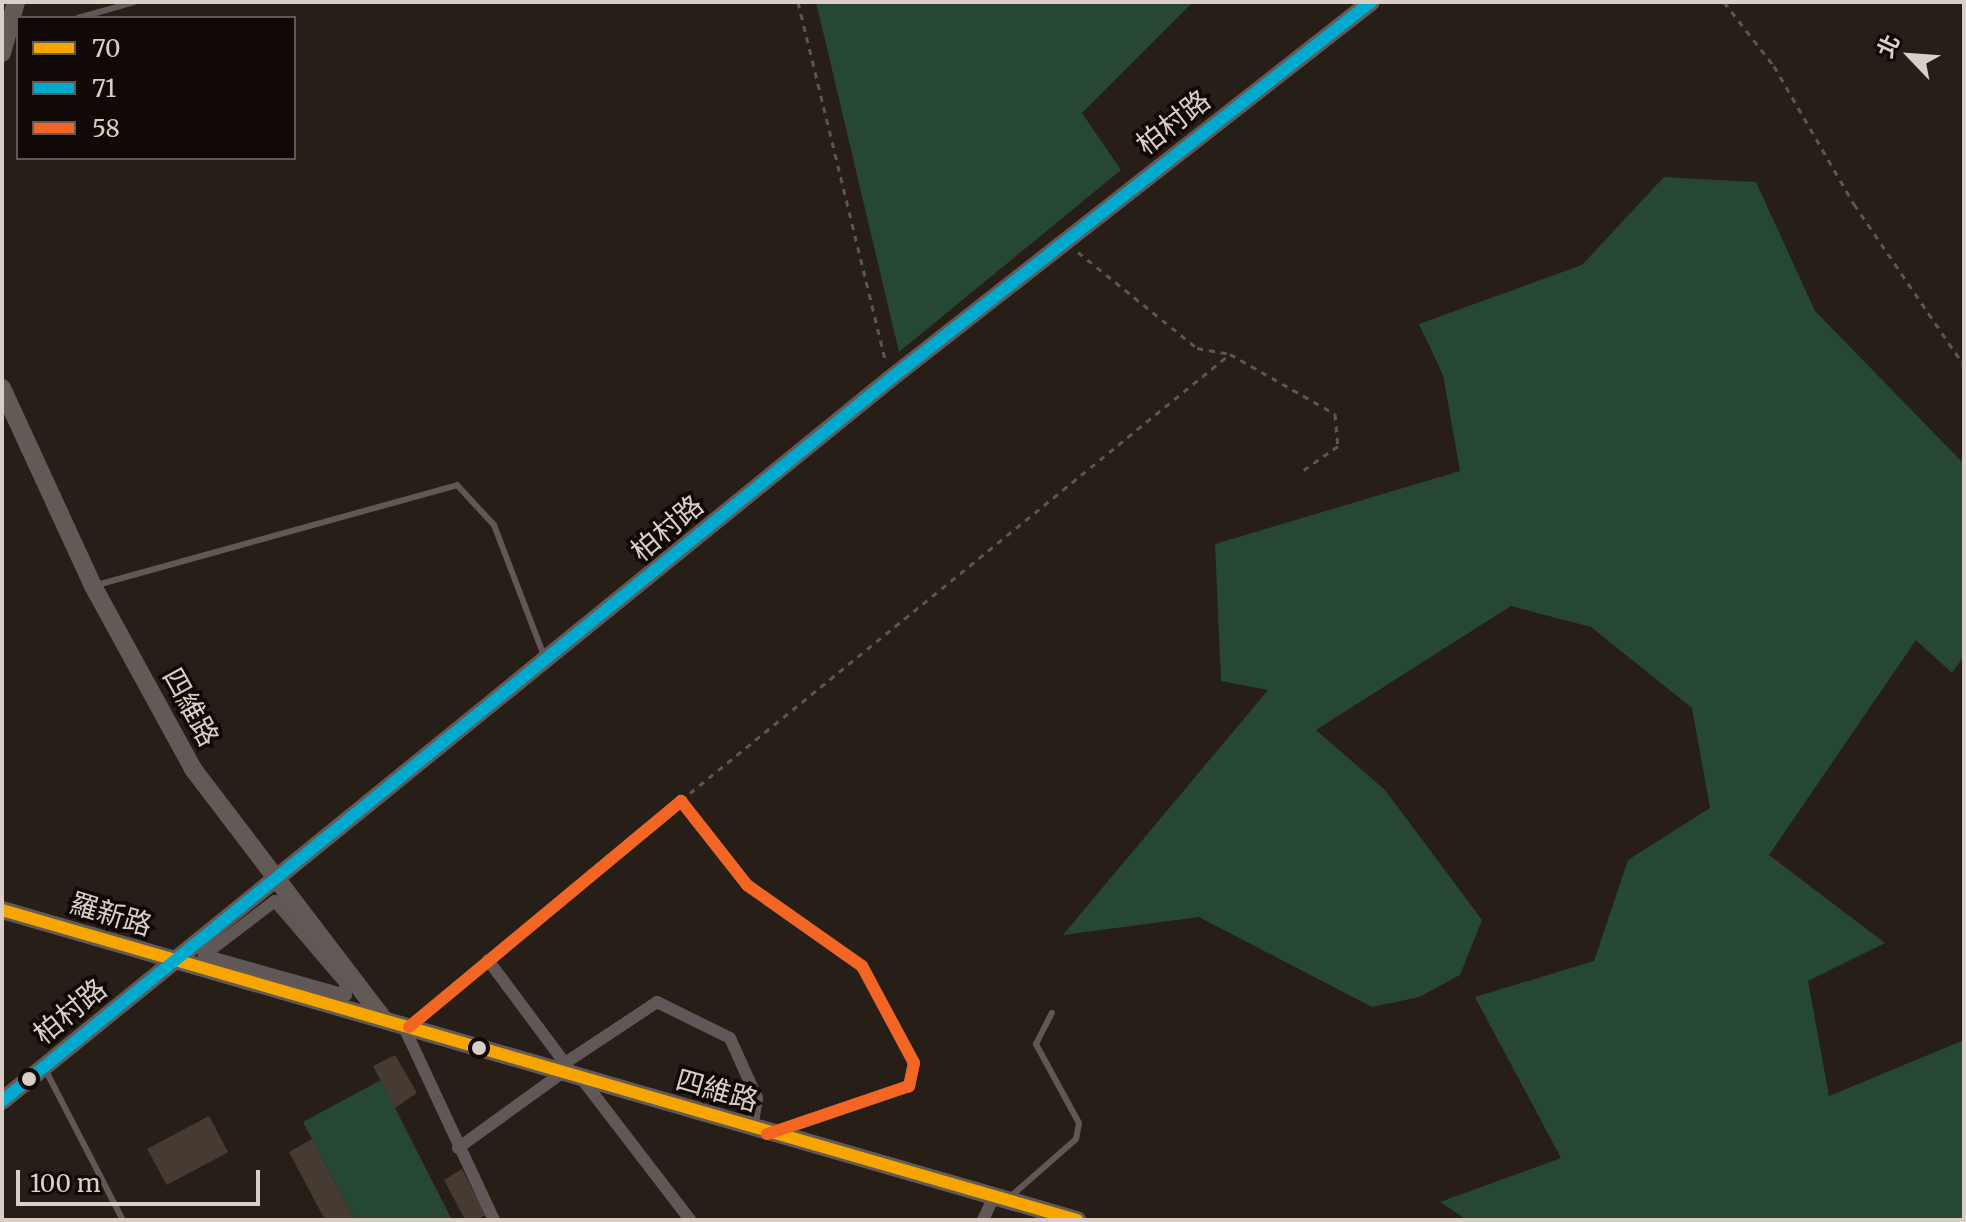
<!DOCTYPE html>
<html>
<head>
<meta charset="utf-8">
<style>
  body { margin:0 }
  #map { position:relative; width:1966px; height:1222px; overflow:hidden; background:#271e17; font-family:Merriweather,"Noto Sans TC",serif }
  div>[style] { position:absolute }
  .green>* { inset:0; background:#264733 }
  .building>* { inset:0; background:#463b32; transform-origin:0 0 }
  .path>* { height:3px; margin-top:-1.5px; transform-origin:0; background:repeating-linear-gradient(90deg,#5d5552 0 6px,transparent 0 12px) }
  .lane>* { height:6px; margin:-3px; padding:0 3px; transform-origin:3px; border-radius:3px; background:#605857 }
  .street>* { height:12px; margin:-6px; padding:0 6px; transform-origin:6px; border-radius:6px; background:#605857 }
  .secondary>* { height:18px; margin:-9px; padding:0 9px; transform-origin:9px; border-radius:9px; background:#635a58 }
  .bus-1>* { height:12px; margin:-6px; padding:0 6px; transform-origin:6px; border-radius:6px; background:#f7a600 }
  .bus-2>* { height:12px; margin:-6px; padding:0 6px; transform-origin:6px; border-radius:6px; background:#00a9ce }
  .bus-3>* { height:12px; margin:-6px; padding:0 6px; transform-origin:6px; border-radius:6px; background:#f26522 }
  .dots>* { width:22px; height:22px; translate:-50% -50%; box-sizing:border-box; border:4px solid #100905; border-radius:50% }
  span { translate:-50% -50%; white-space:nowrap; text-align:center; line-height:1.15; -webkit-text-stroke:7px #100905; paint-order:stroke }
  .street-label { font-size:28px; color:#dacfc7 }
  .frame { position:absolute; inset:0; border:4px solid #dacfc7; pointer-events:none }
  .legend { position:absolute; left:16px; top:16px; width:280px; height:144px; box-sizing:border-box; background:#100905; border:2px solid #615853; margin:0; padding:10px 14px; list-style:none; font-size:24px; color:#dacfc7 }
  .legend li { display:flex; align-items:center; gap:16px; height:40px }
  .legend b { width:40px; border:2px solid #615853 }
  .north { position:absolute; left:1870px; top:16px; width:80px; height:80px; -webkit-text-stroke:6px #100905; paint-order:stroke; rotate:295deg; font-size:22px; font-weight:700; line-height:32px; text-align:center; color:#dacfc7 }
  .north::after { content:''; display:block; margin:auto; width:28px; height:36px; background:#dacfc7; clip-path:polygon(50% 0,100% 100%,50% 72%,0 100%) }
  .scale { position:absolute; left:16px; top:1170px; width:244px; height:36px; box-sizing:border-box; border:4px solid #dacfc7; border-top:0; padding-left:10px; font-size:24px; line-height:28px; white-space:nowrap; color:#dacfc7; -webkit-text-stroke:6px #100905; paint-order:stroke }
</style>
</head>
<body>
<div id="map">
  <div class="green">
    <i style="clip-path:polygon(816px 2px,1193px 2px,1082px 113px,1121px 170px,899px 352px)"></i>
    <i style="clip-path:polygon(1664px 177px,1756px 182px,1815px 311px,1964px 464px,1964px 656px,1952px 673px,1916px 640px,1769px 855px,1885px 943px,1808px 981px,1829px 1096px,1964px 1040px,1964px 1220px,1467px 1220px,1440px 1202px,1561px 1158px,1475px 997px,1594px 961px,1628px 860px,1710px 808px,1692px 708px,1591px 627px,1511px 606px,1316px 730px,1385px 790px,1482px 920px,1460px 975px,1419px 997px,1372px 1007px,1199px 917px,1063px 935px,1268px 690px,1221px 681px,1215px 544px,1460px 471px,1443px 375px,1419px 324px,1582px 265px)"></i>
    <i style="clip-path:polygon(381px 1080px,452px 1220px,355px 1220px,303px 1122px)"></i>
  </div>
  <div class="building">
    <i style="clip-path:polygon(395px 1055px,417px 1093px,395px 1108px,373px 1066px)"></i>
    <i style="left:209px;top:1116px;width:41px;height:70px;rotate:62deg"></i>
    <i style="clip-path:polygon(312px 1139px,355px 1220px,325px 1220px,289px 1152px)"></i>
    <i style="clip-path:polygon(462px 1169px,486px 1215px,475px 1220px,465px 1220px,444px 1180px)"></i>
  </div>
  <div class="path">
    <i style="left:798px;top:2px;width:368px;rotate:76.3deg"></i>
    <i style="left:1724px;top:2px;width:81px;rotate:52deg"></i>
    <i style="left:1774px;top:66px;width:160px;rotate:59.9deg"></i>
    <i style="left:1854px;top:204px;width:195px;rotate:55.7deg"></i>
    <i style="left:1078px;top:252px;width:153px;rotate:38.9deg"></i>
    <i style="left:1197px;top:348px;width:34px;rotate:10deg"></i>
    <i style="left:1230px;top:354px;width:121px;rotate:29.7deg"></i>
    <i style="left:1335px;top:414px;width:32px;rotate:85deg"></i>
    <i style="left:1338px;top:446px;width:44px;rotate:145.2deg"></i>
    <i style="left:690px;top:793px;width:696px;rotate:-39.11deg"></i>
  </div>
  <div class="lane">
    <i style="left:78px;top:18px;width:58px;rotate:-15.9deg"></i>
    <i style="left:97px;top:585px;width:374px;rotate:-15.5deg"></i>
    <i style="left:457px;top:485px;width:54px;rotate:47.2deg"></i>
    <i style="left:494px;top:525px;width:140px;rotate:69.1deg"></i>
    <i style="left:46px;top:1071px;width:168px;rotate:62.7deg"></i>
    <i style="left:1010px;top:1197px;width:88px;rotate:-41.3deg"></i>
    <i style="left:1076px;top:1139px;width:16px;rotate:-79deg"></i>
    <i style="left:1079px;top:1123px;width:90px;rotate:-118.6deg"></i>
    <i style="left:1036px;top:1044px;width:35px;rotate:-63deg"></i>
  </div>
  <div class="street">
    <i style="left:275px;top:901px;width:108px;rotate:49.5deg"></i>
    <i style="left:345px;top:983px;width:12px;rotate:85deg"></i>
    <i style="left:346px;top:995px;width:148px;rotate:-164.3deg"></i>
    <i style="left:204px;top:955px;width:89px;rotate:-37.3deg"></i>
    <i style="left:488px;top:960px;width:137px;rotate:53.3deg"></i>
    <i style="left:403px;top:1025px;width:215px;rotate:65deg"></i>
    <i style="left:409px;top:1027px;width:354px;rotate:-39.7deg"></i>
    <i style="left:681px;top:801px;width:107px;rotate:51.8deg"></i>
    <i style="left:747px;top:885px;width:141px;rotate:35.2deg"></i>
    <i style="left:862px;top:966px;width:110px;rotate:61.8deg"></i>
    <i style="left:914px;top:1063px;width:24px;rotate:102deg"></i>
    <i style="left:909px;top:1086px;width:142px;rotate:161.1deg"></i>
    <i style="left:565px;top:1063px;width:110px;rotate:-33.5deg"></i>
    <i style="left:657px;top:1002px;width:81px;rotate:26.3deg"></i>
    <i style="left:730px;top:1038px;width:66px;rotate:65.8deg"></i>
    <i style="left:757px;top:1098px;width:31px;rotate:99deg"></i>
    <i style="left:582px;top:1079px;width:178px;rotate:52.5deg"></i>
    <i style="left:458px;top:1148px;width:128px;rotate:-35.8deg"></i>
    <i style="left:983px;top:1220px;width:26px;rotate:-65deg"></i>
  </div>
  <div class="secondary">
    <i style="left:2px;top:53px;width:53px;rotate:-74.6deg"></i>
    <i style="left:2px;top:388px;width:218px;rotate:65.3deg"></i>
    <i style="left:93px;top:586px;width:209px;rotate:61.3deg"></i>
    <i style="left:193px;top:769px;width:315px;rotate:52.7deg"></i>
    <i style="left:2px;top:910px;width:1119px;rotate:16.09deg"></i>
    <i style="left:2px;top:1101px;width:1144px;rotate:-39.11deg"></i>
    <i style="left:890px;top:379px;width:611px;rotate:-38.09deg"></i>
  </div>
  <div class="bus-1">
    <i style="left:2px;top:910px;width:1119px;rotate:16.09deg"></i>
  </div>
  <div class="bus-2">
    <i style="left:2px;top:1101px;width:1144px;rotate:-39.11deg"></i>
    <i style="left:890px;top:379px;width:611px;rotate:-38.09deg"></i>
  </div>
  <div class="bus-3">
    <i style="left:409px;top:1027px;width:354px;rotate:-39.7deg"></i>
    <i style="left:681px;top:801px;width:107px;rotate:51.8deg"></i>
    <i style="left:747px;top:885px;width:141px;rotate:35.2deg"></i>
    <i style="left:862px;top:966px;width:110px;rotate:61.8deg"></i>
    <i style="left:914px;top:1063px;width:24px;rotate:102deg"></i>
    <i style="left:909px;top:1086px;width:150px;rotate:161.3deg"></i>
  </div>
  <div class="dots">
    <i style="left:479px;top:1048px;background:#dacfc7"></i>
    <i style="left:29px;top:1079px;background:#dacfc7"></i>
  </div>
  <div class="street-label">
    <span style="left:1173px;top:122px;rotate:-38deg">柏村路</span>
    <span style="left:667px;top:528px;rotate:-40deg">柏村路</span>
    <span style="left:191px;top:707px;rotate:61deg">四維路</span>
    <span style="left:111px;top:914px;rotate:17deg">羅新路</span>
    <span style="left:70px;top:1011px;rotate:-39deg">柏村路</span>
    <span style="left:717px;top:1090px;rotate:16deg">四維路</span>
  </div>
  <div class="frame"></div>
  <ul class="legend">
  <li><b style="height:10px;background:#f7a600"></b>70</li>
  <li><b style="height:10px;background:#00a9ce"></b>71</li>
  <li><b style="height:10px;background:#f26522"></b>58</li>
  </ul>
  <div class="north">北</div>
  <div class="scale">100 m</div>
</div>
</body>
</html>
